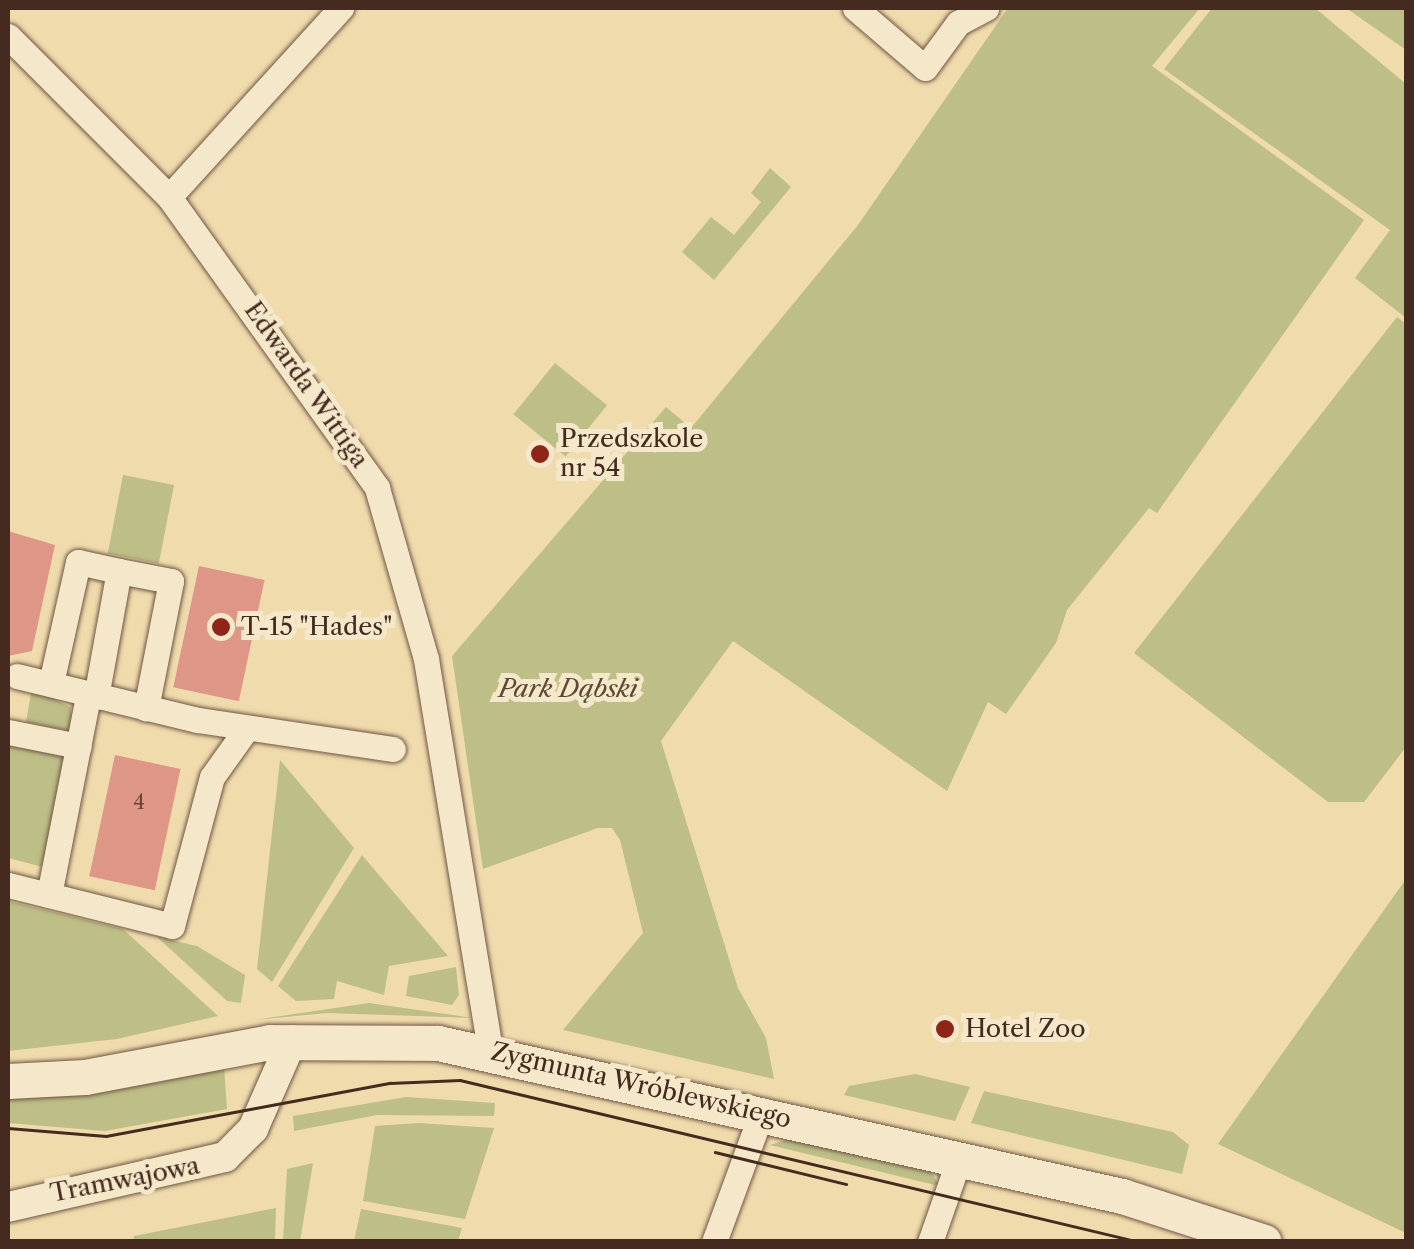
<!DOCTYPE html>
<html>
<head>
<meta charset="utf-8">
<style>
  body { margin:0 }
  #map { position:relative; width:1414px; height:1249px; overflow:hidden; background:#f0dbad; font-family:"Libre Caslon Text",serif }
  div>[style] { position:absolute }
  .green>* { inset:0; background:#bdbf87; transform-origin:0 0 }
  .building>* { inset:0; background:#de9786; transform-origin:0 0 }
  .roads { filter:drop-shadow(0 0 2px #705642) drop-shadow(0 0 2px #705642) }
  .minor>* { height:25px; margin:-12.5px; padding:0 12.5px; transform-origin:12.5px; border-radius:12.5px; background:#f5e8ca }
  .tertiary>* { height:30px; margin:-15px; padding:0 15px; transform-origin:15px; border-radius:15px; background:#f5e8ca }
  .secondary>* { height:35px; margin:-17.5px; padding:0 17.5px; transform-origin:17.5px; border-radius:17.5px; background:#f5e8ca }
  .tram>* { height:2.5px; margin:-1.25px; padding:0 1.25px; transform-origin:1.25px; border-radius:1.25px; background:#452a1f }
  .dots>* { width:28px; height:28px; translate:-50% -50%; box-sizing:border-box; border:5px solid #f5e8ca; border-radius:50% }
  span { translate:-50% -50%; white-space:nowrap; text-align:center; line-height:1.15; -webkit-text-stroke:10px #f5e8ca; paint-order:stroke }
  .number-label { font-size:20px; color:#6b4539 }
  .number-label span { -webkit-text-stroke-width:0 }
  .street-label { font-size:25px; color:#452a1f }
  .poi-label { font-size:25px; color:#452a1f }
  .left { translate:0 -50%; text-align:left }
  .park-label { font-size:25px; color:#5d4834; font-style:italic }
  .frame { position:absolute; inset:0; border:10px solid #452a1f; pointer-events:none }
</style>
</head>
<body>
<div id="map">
  <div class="green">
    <i style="clip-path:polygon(1008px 8px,1200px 8px,1152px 66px,1364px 220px,1157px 513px,1149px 508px,1067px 610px,1056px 643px,1006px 714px,988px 702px,947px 791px,733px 641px,661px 741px,738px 988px,766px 1038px,774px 1079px,563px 1030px,643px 933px,620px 840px,612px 828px,598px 828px,483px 869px,452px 656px,666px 407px,691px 428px,858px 225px)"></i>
    <i style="clip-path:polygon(1212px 8px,1315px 8px,1406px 84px,1406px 318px,1355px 278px,1390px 230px,1164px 69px)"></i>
    <i style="clip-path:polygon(1346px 8px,1406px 8px,1406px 50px,1399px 45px)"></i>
    <i style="clip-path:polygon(770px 168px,791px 187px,714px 280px,682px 252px,711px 217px,734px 235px,761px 202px,751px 193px)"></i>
    <i style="clip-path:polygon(1397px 317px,1406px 324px,1406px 747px,1364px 802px,1328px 802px,1134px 653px)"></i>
    <i style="left:555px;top:363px;width:67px;height:66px;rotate:39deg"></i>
    <i style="left:123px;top:475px;width:52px;height:80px;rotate:11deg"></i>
    <i style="clip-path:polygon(32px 688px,70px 707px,75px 732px,26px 722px)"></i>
    <i style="clip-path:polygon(8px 739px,72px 752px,47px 868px,8px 858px)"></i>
    <i style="clip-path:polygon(280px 760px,354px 848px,272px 982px,257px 969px)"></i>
    <i style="clip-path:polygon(362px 855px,448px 956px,389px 966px,384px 995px,337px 981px,334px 999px,296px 1001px,278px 986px)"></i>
    <i style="clip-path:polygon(1406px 879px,1406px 1233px,1218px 1144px)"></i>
    <i style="clip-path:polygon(8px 901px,123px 929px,218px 1016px,117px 1039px,8px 1051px)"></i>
    <i style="clip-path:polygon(157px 937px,197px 946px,245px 975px,241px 1003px,227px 1001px)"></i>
    <i style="clip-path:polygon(456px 967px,459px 995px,452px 1005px,406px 996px,409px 976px)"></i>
    <i style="clip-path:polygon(369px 1003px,474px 1018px,327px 1013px,254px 1020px)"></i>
    <i style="clip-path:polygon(224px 1066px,227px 1109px,105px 1131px,8px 1123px,8px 1094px)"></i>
    <i style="clip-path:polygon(915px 1074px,970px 1087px,955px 1121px,844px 1095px,849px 1086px)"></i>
    <i style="clip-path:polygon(984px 1091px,1173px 1132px,1189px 1145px,1182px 1174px,971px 1123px)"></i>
    <i style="clip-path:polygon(406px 1097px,495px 1103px,494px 1116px,377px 1115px,294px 1131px,293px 1116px)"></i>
    <i style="clip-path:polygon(419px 1123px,494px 1128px,465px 1219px,363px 1201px,375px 1126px)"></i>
    <i style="clip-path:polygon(792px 1138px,931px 1171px,939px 1186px,770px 1145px)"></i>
    <i style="clip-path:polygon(313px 1163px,300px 1241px,283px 1241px,287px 1169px)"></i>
    <i style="clip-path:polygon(276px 1208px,275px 1241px,133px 1241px,134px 1236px)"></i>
    <i style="clip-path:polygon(361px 1209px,462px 1228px,458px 1241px,354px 1241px)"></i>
  </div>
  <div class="building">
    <i style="clip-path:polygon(8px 531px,55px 545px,32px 651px,8px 656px)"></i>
    <i style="left:199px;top:566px;width:67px;height:124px;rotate:12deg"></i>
    <i style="left:115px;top:755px;width:67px;height:124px;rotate:12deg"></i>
  </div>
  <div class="roads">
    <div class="minor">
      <i style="left:855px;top:8px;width:92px;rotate:40.6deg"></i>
      <i style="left:925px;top:68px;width:56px;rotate:-53.7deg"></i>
      <i style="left:958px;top:23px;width:32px;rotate:-28deg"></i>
      <i style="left:8px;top:36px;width:228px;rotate:45deg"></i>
      <i style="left:169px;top:197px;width:358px;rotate:54.4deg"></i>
      <i style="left:377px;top:488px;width:178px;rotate:74deg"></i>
      <i style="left:426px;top:659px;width:397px;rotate:80.7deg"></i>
      <i style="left:169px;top:197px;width:256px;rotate:-47.7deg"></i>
      <i style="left:17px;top:676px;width:186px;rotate:13.7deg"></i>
      <i style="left:198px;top:720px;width:197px;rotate:8.5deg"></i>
      <i style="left:51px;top:683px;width:124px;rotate:-77.4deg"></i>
      <i style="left:78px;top:562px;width:42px;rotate:12.4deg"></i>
      <i style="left:96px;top:697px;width:128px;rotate:-79.7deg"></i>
      <i style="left:119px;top:571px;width:53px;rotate:10.9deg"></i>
      <i style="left:171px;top:581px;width:130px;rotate:101.1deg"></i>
      <i style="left:8px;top:732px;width:72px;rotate:11.2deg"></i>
      <i style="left:8px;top:885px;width:169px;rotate:14deg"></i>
      <i style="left:172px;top:926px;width:154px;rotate:-75deg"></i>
      <i style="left:212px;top:777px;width:60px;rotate:-54.5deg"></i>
      <i style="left:49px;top:895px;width:203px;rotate:-78.9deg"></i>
      <i style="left:714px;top:1242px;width:136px;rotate:-69.8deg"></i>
      <i style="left:930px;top:1242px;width:88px;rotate:-70.7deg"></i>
    </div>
    <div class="tertiary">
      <i style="left:8px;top:1207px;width:223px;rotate:-13deg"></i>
      <i style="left:225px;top:1157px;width:40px;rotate:-45deg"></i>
      <i style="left:253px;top:1129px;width:97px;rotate:-66.3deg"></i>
    </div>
    <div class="secondary">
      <i style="left:8px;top:1081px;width:77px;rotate:-3deg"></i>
      <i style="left:85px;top:1077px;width:188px;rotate:-10.7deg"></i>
      <i style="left:270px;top:1042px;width:168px;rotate:0.3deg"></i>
      <i style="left:438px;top:1043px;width:701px;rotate:12.61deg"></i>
      <i style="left:1122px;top:1196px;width:149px;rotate:17.9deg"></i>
    </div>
  </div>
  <div class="tram">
    <i style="left:8px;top:1128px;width:98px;rotate:4.7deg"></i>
    <i style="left:106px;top:1136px;width:289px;rotate:-10.6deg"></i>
    <i style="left:390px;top:1083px;width:70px;rotate:-2.5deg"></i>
    <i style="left:460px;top:1080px;width:699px;rotate:13.4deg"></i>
    <i style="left:715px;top:1152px;width:135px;rotate:13.7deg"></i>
  </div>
  <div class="dots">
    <i style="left:540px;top:454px;background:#8f2418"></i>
    <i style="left:221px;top:627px;background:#8f2418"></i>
    <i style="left:945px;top:1029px;background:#8f2418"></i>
  </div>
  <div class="number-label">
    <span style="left:139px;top:802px">4</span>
  </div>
  <div class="street-label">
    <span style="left:306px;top:385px;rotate:55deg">Edwarda Wittiga</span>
    <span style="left:641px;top:1086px;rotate:13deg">Zygmunta Wróblewskiego</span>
    <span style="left:125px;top:1180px;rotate:-11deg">Tramwajowa</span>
  </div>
  <div class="poi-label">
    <span class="left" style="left:560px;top:454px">Przedszkole<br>nr 54</span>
    <span class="left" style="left:241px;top:627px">T-15 "Hades"</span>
    <span class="left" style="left:965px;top:1029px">Hotel Zoo</span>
  </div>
  <div class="park-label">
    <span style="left:568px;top:689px">Park Dąbski</span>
  </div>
  <div class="frame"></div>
</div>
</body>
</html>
